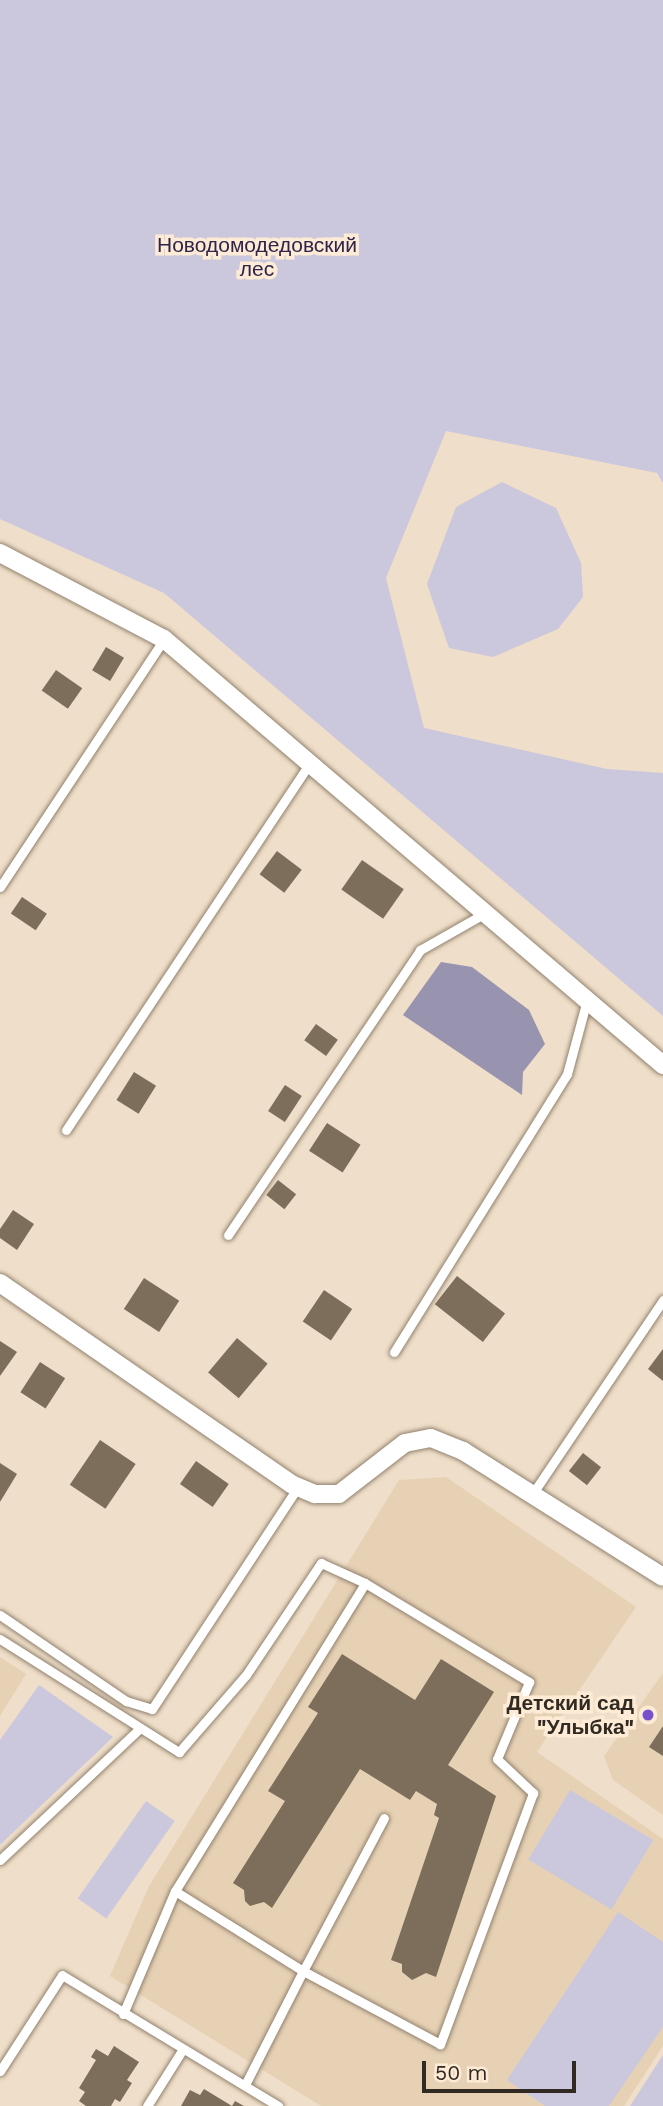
<!DOCTYPE html>
<html>
<head>
<meta charset="utf-8">
<style>
  body { margin:0 }
  #map { position:relative; width:663px; height:2106px; overflow:hidden; background:#efdec9; font-family:"Work Sans",sans-serif }
  div>[style] { position:absolute }
  .built>* { inset:0; background:#e7d1b5 }
  .green>* { inset:0; background:#cbc7dd; transform-origin:0 0 }
  .water>* { inset:0; background:#9893ae }
  .building>* { inset:0; background:#7d6e5b; transform-origin:0 0 }
  .roads { filter:drop-shadow(0 0 2px #91826e) drop-shadow(0 0 2px #91826e) }
  .service>* { height:9px; margin:-4.5px; padding:0 4.5px; transform-origin:4.5px; border-radius:4.5px; background:#fff }
  .minor>* { height:18px; margin:-9px; padding:0 9px; transform-origin:9px; border-radius:9px; background:#fff }
  .dots>* { width:19px; height:19px; translate:-50% -50%; box-sizing:border-box; border:4px solid #fdebd6; border-radius:50% }
  span { translate:-50% -50%; white-space:nowrap; text-align:center; line-height:1.15; -webkit-text-stroke:7px #fdebd6; paint-order:stroke }
  .park-label { font-size:21px; color:#2f244b }
  .poi-label { font-size:21px; color:#312a22; font-weight:700 }
  .right { translate:-100% -50%; text-align:right }
  .scale { position:absolute; left:422px; top:2061px; width:154px; height:32px; box-sizing:border-box; border:4px solid #312a22; border-top:0; padding-left:9px; font-size:21px; line-height:24px; white-space:nowrap; color:#312a22; -webkit-text-stroke:5px #fdebd6; paint-order:stroke }
</style>
</head>
<body>
<div id="map">
  <div class="built">
    <i style="clip-path:polygon(446px 1477px,636px 1607px,537px 1752px,663px 1839px,663px 2046px,624px 2106px,321px 2106px,110px 1976px,149px 1886px,399px 1480px)"></i>
    <i style="clip-path:polygon(0 1657px,26px 1674px,0 1716px)"></i>
    <i style="clip-path:polygon(663px 1673px,663px 1815px,613px 1780px,604px 1756px)"></i>
  </div>
  <div class="green">
    <i style="clip-path:polygon(0 0,663px 0,663px 483px,657px 473px,446px 431px,386px 578px,424px 728px,607px 769px,663px 773px,663px 1016px,164px 593px,0 519px)"></i>
    <i style="clip-path:polygon(502px 482px,556px 508px,581px 563px,583px 597px,558px 629px,493px 657px,449px 648px,427px 584px,456px 507px)"></i>
    <i style="clip-path:polygon(39px 1685px,113px 1737px,0 1845px,0 1740px)"></i>
    <i style="left:570px;top:1790px;width:97px;height:81px;rotate:31deg"></i>
    <i style="left:146px;top:1801px;width:35px;height:119px;rotate:35deg"></i>
    <i style="clip-path:polygon(618px 1912px,663px 1942px,663px 2027px,609px 2106px,545px 2106px,507px 2080px)"></i>
    <i style="clip-path:polygon(663px 2055px,663px 2106px,630px 2106px)"></i>
  </div>
  <div class="water">
    <i style="clip-path:polygon(441px 962px,472px 967px,529px 1010px,545px 1044px,523px 1072px,522px 1095px,403px 1015px)"></i>
  </div>
  <div class="building">
    <i style="left:106px;top:647px;width:21px;height:27px;rotate:31deg"></i>
    <i style="left:56px;top:670px;width:32px;height:25px;rotate:35deg"></i>
    <i style="left:277px;top:851px;width:31px;height:29px;rotate:37deg"></i>
    <i style="left:362px;top:860px;width:51px;height:36px;rotate:35deg"></i>
    <i style="left:22px;top:897px;width:30px;height:20px;rotate:34deg"></i>
    <i style="left:316px;top:1024px;width:27px;height:20px;rotate:36deg"></i>
    <i style="left:134px;top:1072px;width:26px;height:33px;rotate:32deg"></i>
    <i style="left:285px;top:1085px;width:20px;height:31px;rotate:33deg"></i>
    <i style="left:327px;top:1123px;width:40px;height:33px;rotate:33deg"></i>
    <i style="left:278px;top:1180px;width:23px;height:19px;rotate:38deg"></i>
    <i style="clip-path:polygon(13px 1210px,34px 1224px,17px 1250px,0 1238px,0 1229px)"></i>
    <i style="left:457px;top:1276px;width:61px;height:36px;rotate:38deg"></i>
    <i style="left:144px;top:1278px;width:42px;height:37px;rotate:33deg"></i>
    <i style="left:324px;top:1290px;width:34px;height:38px;rotate:34deg"></i>
    <i style="left:237px;top:1338px;width:40px;height:45px;rotate:40deg"></i>
    <i style="clip-path:polygon(0 1341px,17px 1352px,0 1376px)"></i>
    <i style="clip-path:polygon(663px 1349px,663px 1381px,648px 1369px)"></i>
    <i style="left:40px;top:1362px;width:30px;height:36px;rotate:33deg"></i>
    <i style="left:100px;top:1440px;width:43px;height:54px;rotate:34deg"></i>
    <i style="left:583px;top:1453px;width:23px;height:23px;rotate:38deg"></i>
    <i style="left:196px;top:1461px;width:40px;height:28px;rotate:35deg"></i>
    <i style="clip-path:polygon(0 1463px,17px 1474px,0 1502px)"></i>
    <i style="clip-path:polygon(342px 1654px,415px 1700px,441px 1659px,494px 1692px,448px 1765px,496px 1796px,436px 1977px,426px 1973px,412px 1980px,402px 1972px,402px 1964px,391px 1960px,439px 1818px,434px 1815px,437px 1804px,416px 1791px,410px 1800px,360px 1769px,272px 1908px,264px 1902px,250px 1906px,245px 1901px,244px 1890px,233px 1883px,285px 1801px,268px 1791px,318px 1713px,308px 1707px)"></i>
    <i style="clip-path:polygon(663px 1726px,663px 1756px,649px 1747px)"></i>
    <i style="clip-path:polygon(114px 2046px,139px 2062px,127px 2080px,132px 2083px,120px 2102px,115px 2099px,111px 2106px,86px 2106px,79px 2101px,85px 2092px,79px 2088px,96px 2060px,91px 2057px,96px 2049px,108px 2056px)"></i>
    <i style="clip-path:polygon(204px 2089px,232px 2106px,235px 2101px,244px 2106px,181px 2106px,190px 2090px,200px 2095px)"></i>
  </div>
  <div class="roads">
    <div class="service">
      <i style="left:0;top:887px;width:297px;rotate:-56.5deg"></i>
      <i style="left:66px;top:1130px;width:441px;rotate:-56.4deg"></i>
      <i style="left:228px;top:1235px;width:344px;rotate:-56deg"></i>
      <i style="left:420px;top:950px;width:75px;rotate:-29.6deg"></i>
      <i style="left:394px;top:1352px;width:327px;rotate:-58.1deg"></i>
      <i style="left:567px;top:1074px;width:77px;rotate:-74.9deg"></i>
      <i style="left:533px;top:1493px;width:233px;rotate:-56deg"></i>
      <i style="left:0;top:1615px;width:153px;rotate:34.3deg"></i>
      <i style="left:126px;top:1701px;width:27px;rotate:17deg"></i>
      <i style="left:152px;top:1709px;width:266px;rotate:-56.7deg"></i>
      <i style="left:0;top:1639px;width:212px;rotate:32.3deg"></i>
      <i style="left:179px;top:1752px;width:102px;rotate:-49deg"></i>
      <i style="left:246px;top:1675px;width:135px;rotate:-56.2deg"></i>
      <i style="left:321px;top:1563px;width:48px;rotate:24.4deg"></i>
      <i style="left:0;top:1860px;width:190px;rotate:-43.3deg"></i>
      <i style="left:175px;top:1891px;width:362px;rotate:-58.3deg"></i>
      <i style="left:365px;top:1583px;width:192px;rotate:31.1deg"></i>
      <i style="left:529px;top:1682px;width:83px;rotate:112.6deg"></i>
      <i style="left:497px;top:1759px;width:50px;rotate:43.4deg"></i>
      <i style="left:533px;top:1793px;width:268px;rotate:110.3deg"></i>
      <i style="left:440px;top:2044px;width:155px;rotate:-151.9deg"></i>
      <i style="left:303px;top:1971px;width:173px;rotate:-62.1deg"></i>
      <i style="left:123px;top:2014px;width:134px;rotate:-67.1deg"></i>
      <i style="left:175px;top:1891px;width:151px;rotate:32deg"></i>
      <i style="left:303px;top:1971px;width:128px;rotate:117deg"></i>
      <i style="left:0;top:2071px;width:114px;rotate:-57.1deg"></i>
      <i style="left:62px;top:1975px;width:253px;rotate:31.2deg"></i>
      <i style="left:147px;top:2106px;width:64px;rotate:-57.8deg"></i>
    </div>
    <div class="minor">
      <i style="left:0;top:553px;width:185px;rotate:27.7deg"></i>
      <i style="left:164px;top:639px;width:656px;rotate:40.49deg"></i>
      <i style="left:0;top:1283px;width:354px;rotate:34.6deg"></i>
      <i style="left:291px;top:1484px;width:26px;rotate:23deg"></i>
      <i style="left:315px;top:1494px;width:24px"></i>
      <i style="left:339px;top:1494px;width:83px;rotate:-37.7deg"></i>
      <i style="left:405px;top:1443px;width:26px;rotate:-11deg"></i>
      <i style="left:431px;top:1438px;width:35px;rotate:22deg"></i>
      <i style="left:463px;top:1451px;width:236px;rotate:32.2deg"></i>
    </div>
  </div>
  <div class="dots">
    <i style="left:648px;top:1715px;background:#7851ca"></i>
  </div>
  <div class="park-label">
    <span style="left:257px;top:257px">Новодомодедовский<br>лес</span>
  </div>
  <div class="poi-label">
    <span class="right" style="left:634px;top:1715px">Детский сад<br>"Улыбка"</span>
  </div>
  <div class="scale">50 m</div>
</div>
</body>
</html>
